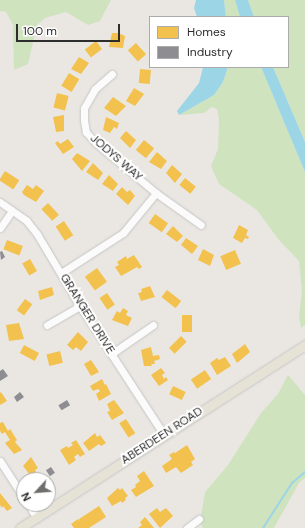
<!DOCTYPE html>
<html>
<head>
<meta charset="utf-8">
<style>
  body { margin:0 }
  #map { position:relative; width:305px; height:528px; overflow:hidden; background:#eae7e3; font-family:"DM Sans",sans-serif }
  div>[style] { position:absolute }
  .green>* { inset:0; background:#cfe3bf }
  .water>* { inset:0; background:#9cd6e6 }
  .homes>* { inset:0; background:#f2c14e; transform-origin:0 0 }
  .industry>* { inset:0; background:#8d8d92; transform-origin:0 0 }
  .stream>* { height:2px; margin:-1px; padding:0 1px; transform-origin:1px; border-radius:1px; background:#9cd6e6 }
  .roads { filter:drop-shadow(0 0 1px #c6c6c5) drop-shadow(0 0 1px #c6c6c5) }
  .minor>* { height:7px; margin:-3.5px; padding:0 3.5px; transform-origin:3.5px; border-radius:3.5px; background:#fcfbfb }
  .major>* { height:9px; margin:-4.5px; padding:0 4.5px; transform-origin:4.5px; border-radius:4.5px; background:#e6e2d6 }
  span { translate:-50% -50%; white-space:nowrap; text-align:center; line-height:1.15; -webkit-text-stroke:4px #fff; paint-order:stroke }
  .street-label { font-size:12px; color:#2d2d2d }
  .legend { position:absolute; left:149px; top:16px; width:140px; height:52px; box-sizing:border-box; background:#fff; border:1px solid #ababab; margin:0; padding:5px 7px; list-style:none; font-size:12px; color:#2d2d2d }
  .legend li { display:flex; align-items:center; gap:8px; height:20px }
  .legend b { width:20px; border:1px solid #ababab }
  .north { position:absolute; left:16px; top:472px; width:40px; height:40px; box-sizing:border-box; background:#fff; border:1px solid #ababab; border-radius:50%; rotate:244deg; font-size:11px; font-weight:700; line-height:16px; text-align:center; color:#2d2d2d }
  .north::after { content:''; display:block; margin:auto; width:14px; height:18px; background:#6f6e6d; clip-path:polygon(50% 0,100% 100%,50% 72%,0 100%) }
  .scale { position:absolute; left:16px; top:24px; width:104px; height:18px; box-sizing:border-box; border:2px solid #2d2d2d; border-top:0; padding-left:5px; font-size:12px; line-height:14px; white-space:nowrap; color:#2d2d2d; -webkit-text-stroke:3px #fff; paint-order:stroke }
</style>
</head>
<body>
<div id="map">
  <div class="green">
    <i style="clip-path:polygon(0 0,111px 0,100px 21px,88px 25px,66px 12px,45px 18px,37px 25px,28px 64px,14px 70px,13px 25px,6px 12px,0 11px)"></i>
    <i style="clip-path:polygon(224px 0,235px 0,240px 17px,226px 17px)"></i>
    <i style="clip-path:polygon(248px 0,305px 0,305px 142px,273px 67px,288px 67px,288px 17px,254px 17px)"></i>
    <i style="clip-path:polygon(228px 67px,261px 67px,305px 172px,305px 325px,301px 328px,299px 317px,302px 291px,299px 261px,278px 239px,257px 210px,219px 184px,213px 171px,211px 166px,218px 149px,219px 119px,217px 109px,212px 107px,204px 113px,179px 115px,214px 95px,223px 82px)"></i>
    <i style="clip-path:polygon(288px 375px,305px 395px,305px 478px,299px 483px,274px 528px,203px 528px,200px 522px,205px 492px,228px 465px,261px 413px,278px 394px)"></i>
  </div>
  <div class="water">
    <i style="clip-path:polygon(196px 0,224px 0,226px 17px,197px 17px,194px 8px)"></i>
    <i style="clip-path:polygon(235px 0,248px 0,254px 17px,240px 17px)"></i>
    <i style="clip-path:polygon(203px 67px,228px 67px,223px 82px,214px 95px,179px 115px,177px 111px,199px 83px)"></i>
    <i style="clip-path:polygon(261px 67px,273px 67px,305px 142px,305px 172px)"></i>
  </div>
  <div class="homes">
    <i style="clip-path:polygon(112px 33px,118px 33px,125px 36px,123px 48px,109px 47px)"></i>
    <i style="left:96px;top:41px;width:10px;height:14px;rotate:53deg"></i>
    <i style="left:136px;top:43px;width:15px;height:11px;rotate:48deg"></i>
    <i style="clip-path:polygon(79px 57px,89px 63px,81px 74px,71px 69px)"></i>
    <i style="left:140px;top:69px;width:11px;height:14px;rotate:5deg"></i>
    <i style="left:69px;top:73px;width:12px;height:15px;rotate:31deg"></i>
    <i style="clip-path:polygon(134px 88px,144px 94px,135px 106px,126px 101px)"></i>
    <i style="left:57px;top:93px;width:12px;height:15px;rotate:14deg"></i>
    <i style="clip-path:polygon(113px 97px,126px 106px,116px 116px,104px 108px)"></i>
    <i style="clip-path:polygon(64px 115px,64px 131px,56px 132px,53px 117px)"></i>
    <i style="clip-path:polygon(106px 117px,119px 123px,117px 129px,114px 127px,110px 133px,103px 130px)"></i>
    <i style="clip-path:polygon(126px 131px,136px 140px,130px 148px,120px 138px)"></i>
    <i style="clip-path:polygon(68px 139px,74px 147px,63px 154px,55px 143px,58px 141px,60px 144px)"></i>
    <i style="left:144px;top:140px;width:13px;height:13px;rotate:39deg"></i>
    <i style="clip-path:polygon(157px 152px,167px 161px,161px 169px,149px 162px)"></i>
    <i style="clip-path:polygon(77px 153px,90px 161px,82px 171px,72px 159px)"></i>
    <i style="clip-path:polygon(93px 163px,103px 173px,98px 180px,86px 172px)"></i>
    <i style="clip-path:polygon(172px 165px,182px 174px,175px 183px,166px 173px)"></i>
    <i style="left:5px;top:171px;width:17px;height:11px;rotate:33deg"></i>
    <i style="clip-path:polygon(109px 175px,118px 184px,113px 191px,102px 184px)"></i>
    <i style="left:185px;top:178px;width:14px;height:9px;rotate:39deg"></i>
    <i style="clip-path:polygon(27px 185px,33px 189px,36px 185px,44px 191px,36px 202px,24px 195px,22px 192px)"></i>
    <i style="clip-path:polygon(122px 187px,127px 192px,130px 190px,135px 196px,128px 205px,116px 194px)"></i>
    <i style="left:48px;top:203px;width:16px;height:9px;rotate:47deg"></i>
    <i style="left:155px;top:214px;width:16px;height:11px;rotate:35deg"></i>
    <i style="left:64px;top:221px;width:17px;height:10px;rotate:57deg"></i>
    <i style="clip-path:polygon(239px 225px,248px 230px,246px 235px,249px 237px,248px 239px,245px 238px,242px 243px,233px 238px)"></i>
    <i style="clip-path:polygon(173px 226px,183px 236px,177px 242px,166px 234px)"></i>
    <i style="clip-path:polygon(186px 238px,198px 246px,192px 254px,181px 245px)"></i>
    <i style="left:7px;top:240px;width:17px;height:10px;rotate:21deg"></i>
    <i style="clip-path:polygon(203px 249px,214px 255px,210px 266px,198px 260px)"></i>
    <i style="left:235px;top:250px;width:15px;height:16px;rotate:67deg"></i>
    <i style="clip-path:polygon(134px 255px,142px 267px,139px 269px,137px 267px,121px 276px,115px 267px,119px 265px,117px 262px,126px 256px,127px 259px)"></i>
    <i style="left:30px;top:259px;width:14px;height:9px;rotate:60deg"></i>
    <i style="left:97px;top:268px;width:17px;height:15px;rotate:54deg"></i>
    <i style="clip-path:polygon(150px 286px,155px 297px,141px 301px,138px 293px,142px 292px,141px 289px)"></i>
    <i style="clip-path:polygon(52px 287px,54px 295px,40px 300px,38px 291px)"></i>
    <i style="left:167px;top:290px;width:18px;height:9px;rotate:38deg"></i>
    <i style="left:107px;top:293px;width:14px;height:9px;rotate:56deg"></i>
    <i style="left:25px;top:299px;width:9px;height:14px;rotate:36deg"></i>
    <i style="clip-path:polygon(123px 308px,128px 311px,126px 315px,132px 318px,128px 326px,112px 320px,117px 311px,120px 313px)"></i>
    <i style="left:182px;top:315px;width:10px;height:17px"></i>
    <i style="clip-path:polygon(19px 323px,24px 339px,9px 341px,6px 325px)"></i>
    <i style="clip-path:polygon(78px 332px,88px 342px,81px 351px,76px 347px,73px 350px,67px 345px)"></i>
    <i style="left:181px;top:336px;width:8px;height:17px;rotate:45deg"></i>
    <i style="clip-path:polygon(245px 344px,250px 352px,237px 363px,232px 354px)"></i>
    <i style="left:24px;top:345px;width:17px;height:9px;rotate:28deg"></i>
    <i style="clip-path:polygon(151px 347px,153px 356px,159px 355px,160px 359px,154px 361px,155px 364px,151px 364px,152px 366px,144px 366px,141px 350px)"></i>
    <i style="left:60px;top:351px;width:12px;height:14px;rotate:76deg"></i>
    <i style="clip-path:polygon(225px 357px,231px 366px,217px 375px,210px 363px,217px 358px,219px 360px)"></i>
    <i style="clip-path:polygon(91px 360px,99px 372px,91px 376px,84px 364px)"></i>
    <i style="clip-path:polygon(161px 368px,165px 373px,162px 375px,164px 379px,166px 377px,168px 380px,159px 386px,151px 375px)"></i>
    <i style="left:205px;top:370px;width:11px;height:17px;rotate:56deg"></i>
    <i style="clip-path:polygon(102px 379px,105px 385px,106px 384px,111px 394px,99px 401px,96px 394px,100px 391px,98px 389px,93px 391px,90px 386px)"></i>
    <i style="left:173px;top:386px;width:14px;height:9px;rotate:25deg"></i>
    <i style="clip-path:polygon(1px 392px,7px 401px,0 405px,0 393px)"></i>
    <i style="clip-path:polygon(114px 400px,124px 413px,112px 420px,107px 412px,110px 411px,107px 404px)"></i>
    <i style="left:126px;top:419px;width:17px;height:8px;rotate:57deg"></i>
    <i style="clip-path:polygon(3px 422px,8px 431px,10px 429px,17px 440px,15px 442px,22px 450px,14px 454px,5px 443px,10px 440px,5px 432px,2px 434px,0 431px,0 423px)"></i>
    <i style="clip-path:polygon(95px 433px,97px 437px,100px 435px,106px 443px,101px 446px,99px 444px,89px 451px,83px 443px)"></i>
    <i style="clip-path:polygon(76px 440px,85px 454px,80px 457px,78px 454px,74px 457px,76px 460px,69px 465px,60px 450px,67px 446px,68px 448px,73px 445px,71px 443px)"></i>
    <i style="clip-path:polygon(187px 445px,195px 459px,191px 462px,193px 465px,181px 473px,176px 467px,166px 473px,162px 466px,172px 459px,169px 455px,174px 452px,175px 453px)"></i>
    <i style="clip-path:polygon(31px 457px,38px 468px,35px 470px,41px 480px,34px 480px,23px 466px)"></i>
    <i style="clip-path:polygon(144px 471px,154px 486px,136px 497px,131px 490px,136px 487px,135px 485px,140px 481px,137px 476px)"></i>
    <i style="clip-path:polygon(118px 488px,120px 490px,122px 488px,128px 496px,125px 498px,126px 500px,122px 503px,121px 501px,112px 506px,107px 498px)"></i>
    <i style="clip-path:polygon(0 493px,12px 508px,7px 511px,3px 506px,2px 508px,0 505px)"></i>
    <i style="clip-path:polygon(99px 506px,106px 517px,89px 528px,74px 528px,71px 524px,78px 519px,80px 521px,79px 519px)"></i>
    <i style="clip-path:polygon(157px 508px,160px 512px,166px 508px,173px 516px,160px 528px,149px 514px)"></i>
    <i style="clip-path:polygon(145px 517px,154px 528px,138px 528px,142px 525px,140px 522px)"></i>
  </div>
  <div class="industry">
    <i style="clip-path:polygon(2px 251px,5px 257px,1px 260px,0 252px)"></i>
    <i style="clip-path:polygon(3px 369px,8px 376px,0 381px,0 371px)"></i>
    <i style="clip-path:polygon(20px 392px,24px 397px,17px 402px,14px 397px)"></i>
    <i style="left:67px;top:400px;width:6px;height:10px;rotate:59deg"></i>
    <i style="left:51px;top:467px;width:7px;height:6px;rotate:56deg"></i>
  </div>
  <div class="stream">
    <i style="left:263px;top:528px;width:54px;rotate:-57.2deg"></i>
    <i style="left:292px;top:483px;width:17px;rotate:-40deg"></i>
  </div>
  <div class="roads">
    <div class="minor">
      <i style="left:112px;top:74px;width:23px;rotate:139deg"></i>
      <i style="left:95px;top:89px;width:22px;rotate:120deg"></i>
      <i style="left:84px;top:108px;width:12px;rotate:90deg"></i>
      <i style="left:84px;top:120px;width:12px;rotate:81deg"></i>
      <i style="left:86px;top:132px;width:15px;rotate:48deg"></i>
      <i style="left:96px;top:143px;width:78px;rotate:39.8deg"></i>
      <i style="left:156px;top:193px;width:55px;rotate:35.4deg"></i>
      <i style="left:0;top:202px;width:32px;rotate:35deg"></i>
      <i style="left:26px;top:220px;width:18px;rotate:52deg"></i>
      <i style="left:37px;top:234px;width:84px;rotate:59.2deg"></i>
      <i style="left:80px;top:306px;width:154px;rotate:56.9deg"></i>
      <i style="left:0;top:228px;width:21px;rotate:-55deg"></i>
      <i style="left:61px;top:273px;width:74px;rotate:-32.8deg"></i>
      <i style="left:123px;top:233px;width:52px;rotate:-50.5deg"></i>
      <i style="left:47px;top:325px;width:38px;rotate:-30deg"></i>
      <i style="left:111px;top:354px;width:51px;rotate:-34.6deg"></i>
      <i style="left:0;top:461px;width:44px;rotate:57deg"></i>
      <i style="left:28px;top:504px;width:15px;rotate:58deg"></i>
      <i style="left:187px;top:528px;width:15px;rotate:-37deg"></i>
    </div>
    <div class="major">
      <i style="left:20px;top:528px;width:339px;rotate:-32.7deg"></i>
    </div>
  </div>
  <div class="street-label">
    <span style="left:116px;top:158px;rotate:41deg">JODYS WAY</span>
    <span style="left:87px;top:314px;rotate:58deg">GRANGER DRIVE</span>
    <span style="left:162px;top:436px;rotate:-33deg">ABERDEEN ROAD</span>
  </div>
  <ul class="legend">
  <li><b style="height:11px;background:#f2c14e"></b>Homes</li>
  <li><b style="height:11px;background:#8d8d92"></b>Industry</li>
  </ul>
  <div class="north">N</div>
  <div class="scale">100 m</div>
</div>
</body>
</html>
